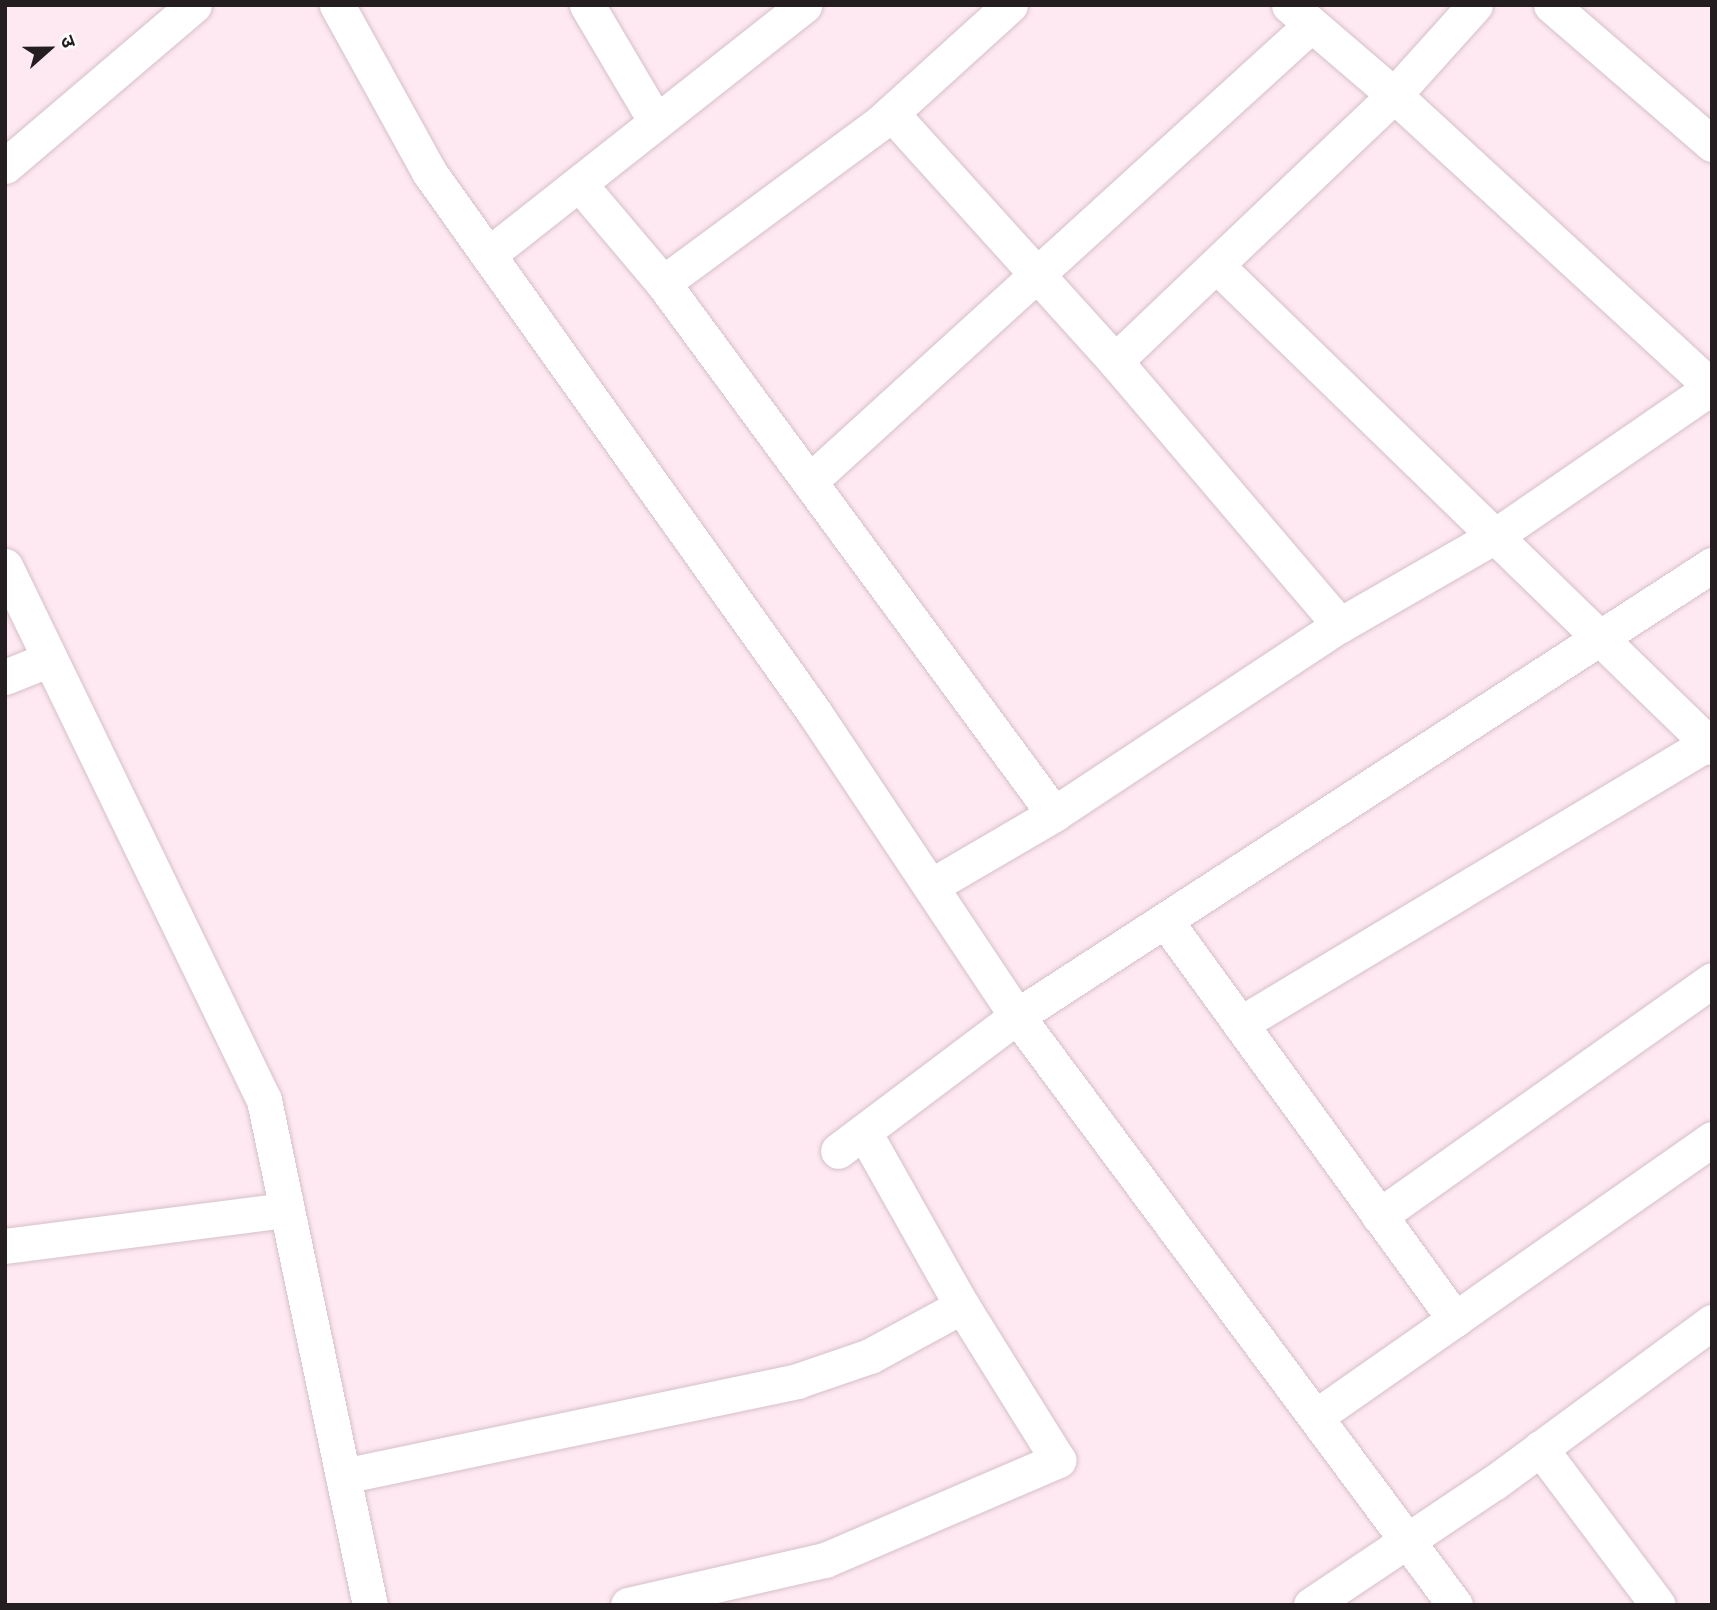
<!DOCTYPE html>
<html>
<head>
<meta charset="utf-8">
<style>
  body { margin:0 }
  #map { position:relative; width:1717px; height:1610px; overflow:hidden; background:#fee8f2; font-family:Quicksand,"Noto Sans Devanagari",sans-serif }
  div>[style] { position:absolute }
  .roads { filter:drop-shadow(0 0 2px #d5c0c9) drop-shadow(0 0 2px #d5c0c9) }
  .minor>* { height:35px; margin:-17.5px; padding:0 17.5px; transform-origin:17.5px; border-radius:17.5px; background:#fff }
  span { translate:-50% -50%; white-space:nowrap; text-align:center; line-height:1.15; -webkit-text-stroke:5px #fcfcfc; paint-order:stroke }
  .frame { position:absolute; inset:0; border:7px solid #251e21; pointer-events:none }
  .north { position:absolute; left:14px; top:14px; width:70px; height:70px; -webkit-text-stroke:5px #fcfcfc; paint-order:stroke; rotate:69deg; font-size:19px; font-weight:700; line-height:28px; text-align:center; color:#251e21 }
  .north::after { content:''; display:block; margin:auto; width:24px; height:32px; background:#251e21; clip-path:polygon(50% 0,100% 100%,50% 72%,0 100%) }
</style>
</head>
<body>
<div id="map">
  <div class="roads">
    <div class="minor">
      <i style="left:337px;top:5px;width:191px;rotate:61.1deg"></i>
      <i style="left:429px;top:172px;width:663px;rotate:54.51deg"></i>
      <i style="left:814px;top:712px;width:366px;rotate:56.3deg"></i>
      <i style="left:1017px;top:1016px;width:224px;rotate:143deg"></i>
      <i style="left:587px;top:5px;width:134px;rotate:59.4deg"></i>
      <i style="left:1289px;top:5px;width:138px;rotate:40.6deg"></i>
      <i style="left:1394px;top:95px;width:431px;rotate:42.6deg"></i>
      <i style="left:1551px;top:5px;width:213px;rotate:40.8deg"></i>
      <i style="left:891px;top:113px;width:334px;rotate:47.9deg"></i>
      <i style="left:1115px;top:361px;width:347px;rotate:49.6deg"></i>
      <i style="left:5px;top:166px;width:248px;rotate:-40.4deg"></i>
      <i style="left:581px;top:186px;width:127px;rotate:49.8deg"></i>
      <i style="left:663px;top:283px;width:659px;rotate:53.63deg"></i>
      <i style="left:488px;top:255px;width:403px;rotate:-38.3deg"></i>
      <i style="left:1217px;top:266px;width:690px;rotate:44.18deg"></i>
      <i style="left:663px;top:283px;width:271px;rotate:-36.4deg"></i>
      <i style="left:881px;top:122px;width:174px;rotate:-42.2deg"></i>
      <i style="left:1115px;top:361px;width:385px;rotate:-43.6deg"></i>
      <i style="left:1394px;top:95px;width:121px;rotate:-48deg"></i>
      <i style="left:810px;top:481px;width:677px;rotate:-42.31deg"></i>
      <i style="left:5px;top:566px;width:593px;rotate:64.13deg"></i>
      <i style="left:264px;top:1100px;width:516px;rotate:78.15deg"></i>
      <i style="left:5px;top:677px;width:48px;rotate:-21.8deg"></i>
      <i style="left:931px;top:886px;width:143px;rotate:-30.3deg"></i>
      <i style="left:1054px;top:814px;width:343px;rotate:-33.5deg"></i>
      <i style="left:1340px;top:625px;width:179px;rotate:-29.9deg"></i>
      <i style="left:1495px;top:536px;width:263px;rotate:-34.5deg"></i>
      <i style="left:1167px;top:923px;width:490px;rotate:54deg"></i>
      <i style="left:1240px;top:1024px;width:546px;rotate:-30.98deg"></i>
      <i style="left:1379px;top:1216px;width:408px;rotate:-35.3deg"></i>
      <i style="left:5px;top:1246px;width:284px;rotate:-7.3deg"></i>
      <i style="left:1318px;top:1415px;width:481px;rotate:-35deg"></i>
      <i style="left:1540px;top:1448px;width:196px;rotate:53.1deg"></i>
      <i style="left:343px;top:1476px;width:464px;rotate:-11.8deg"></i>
      <i style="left:797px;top:1381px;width:77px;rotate:-18.9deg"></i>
      <i style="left:870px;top:1356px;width:105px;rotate:-28.5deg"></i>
      <i style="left:628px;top:1605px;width:202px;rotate:-12.9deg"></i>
      <i style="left:825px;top:1560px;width:254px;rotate:-23.2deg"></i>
      <i style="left:1058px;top:1460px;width:181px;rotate:-121.9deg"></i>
      <i style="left:962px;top:1306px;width:200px;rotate:-119.4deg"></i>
      <i style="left:1311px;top:1605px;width:221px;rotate:-33.8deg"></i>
      <i style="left:1495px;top:1482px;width:270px;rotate:-36.4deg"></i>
      <i style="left:1455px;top:1605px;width:734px;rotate:-126.64deg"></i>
      <i style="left:1017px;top:1016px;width:829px;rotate:-32.98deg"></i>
    </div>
  </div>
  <div class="frame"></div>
  <div class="north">उ</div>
</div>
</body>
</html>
